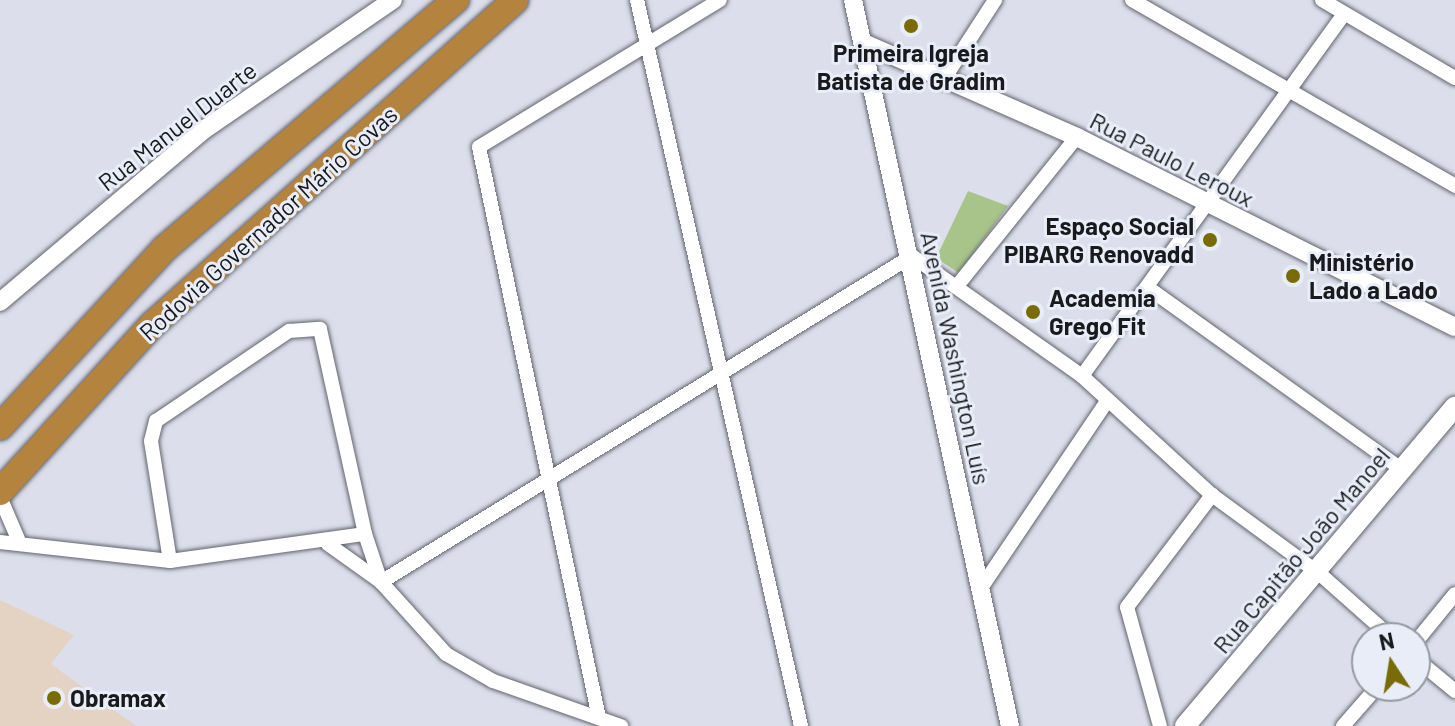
<!DOCTYPE html>
<html>
<head>
<meta charset="utf-8">
<style>
  body { margin:0 }
  #map { position:relative; width:1455px; height:726px; overflow:hidden; background:#dcdfeb; font-family:Barlow,sans-serif }
  div>[style] { position:absolute }
  .commercial>* { inset:0; background:#e4d2c2 }
  .green>* { inset:0; background:#a9c48b }
  .roads { filter:drop-shadow(0 0 2px #61646d) drop-shadow(0 0 2px #61646d) }
  .minor>* { height:14px; margin:-7px; padding:0 7px; transform-origin:7px; border-radius:7px; background:#fff }
  .tertiary>* { height:18px; margin:-9px; padding:0 9px; transform-origin:9px; border-radius:9px; background:#fff }
  .secondary>* { height:20px; margin:-10px; padding:0 10px; transform-origin:10px; border-radius:10px; background:#fff }
  .motorway>* { height:26px; margin:-13px; padding:0 13px; transform-origin:13px; border-radius:13px; background:#b4843f }
  .dots>* { width:22px; height:22px; translate:-50% -50%; box-sizing:border-box; border:4px solid #e9edf8; border-radius:50% }
  span { translate:-50% -50%; white-space:nowrap; text-align:center; line-height:1.15; -webkit-text-stroke:6px #e9edf8; paint-order:stroke }
  .poi-label { font-size:24px; color:#191a1e; font-weight:700 }
  .right { translate:-100% -50%; text-align:right }
  .left { translate:0 -50%; text-align:left }
  .street-label { font-size:24px; color:#191a1e }
  .north { position:absolute; left:1351px; top:622px; width:80px; height:80px; box-sizing:border-box; background:#e9edf8; border:2px solid #9699a1; border-radius:50%; rotate:348deg; font-size:22px; font-weight:700; line-height:32px; text-align:center; color:#191a1e }
  .north::after { content:''; display:block; margin:auto; width:28px; height:36px; background:#796c07; clip-path:polygon(50% 0,100% 100%,50% 72%,0 100%) }
</style>
</head>
<body>
<div id="map">
  <div class="commercial">
    <i style="clip-path:polygon(0 600px,74px 635px,51px 664px,136px 726px,0 726px)"></i>
  </div>
  <div class="green">
    <i style="clip-path:polygon(968px 191px,1008px 206px,959px 273px,936px 258px)"></i>
  </div>
  <div class="roads">
    <div class="minor">
      <i style="left:637px;top:0;width:744px;rotate:77.27deg"></i>
      <i style="left:1132px;top:0;width:373px;rotate:29.9deg"></i>
      <i style="left:1322px;top:0;width:154px;rotate:30.4deg"></i>
      <i style="left:942px;top:82px;width:98px;rotate:-57.1deg"></i>
      <i style="left:957px;top:286px;width:191px;rotate:-51.2deg"></i>
      <i style="left:1147px;top:287px;width:315px;rotate:35.6deg"></i>
      <i style="left:1082px;top:376px;width:447px;rotate:-54.1deg"></i>
      <i style="left:0;top:497px;width:46px;rotate:66.8deg"></i>
      <i style="left:0;top:542px;width:171px;rotate:6.4deg"></i>
      <i style="left:170px;top:561px;width:197px;rotate:-7.9deg"></i>
      <i style="left:365px;top:534px;width:51px;rotate:71.6deg"></i>
      <i style="left:381px;top:582px;width:97px;rotate:47.9deg"></i>
      <i style="left:446px;top:654px;width:54px;rotate:29.9deg"></i>
      <i style="left:493px;top:681px;width:136px;rotate:19.4deg"></i>
      <i style="left:328px;top:544px;width:65px;rotate:35.6deg"></i>
      <i style="left:381px;top:582px;width:623px;rotate:-31.55deg"></i>
      <i style="left:912px;top:256px;width:208px;rotate:35.2deg"></i>
      <i style="left:1082px;top:376px;width:176px;rotate:42.5deg"></i>
      <i style="left:1212px;top:495px;width:134px;rotate:36.2deg"></i>
      <i style="left:1320px;top:574px;width:96px;rotate:41.6deg"></i>
      <i style="left:170px;top:561px;width:121px;rotate:-99deg"></i>
      <i style="left:151px;top:441px;width:21px;rotate:-76deg"></i>
      <i style="left:156px;top:421px;width:161px;rotate:-34.1deg"></i>
      <i style="left:289px;top:331px;width:31px;rotate:-4deg"></i>
      <i style="left:320px;top:329px;width:210px;rotate:77.6deg"></i>
      <i style="left:979px;top:591px;width:229px;rotate:-56deg"></i>
      <i style="left:1415px;top:643px;width:63px;rotate:-50.8deg"></i>
      <i style="left:1415px;top:658px;width:52px;rotate:39.5deg"></i>
      <i style="left:599px;top:718px;width:583px;rotate:-101.87deg"></i>
      <i style="left:479px;top:147px;width:282px;rotate:-31.4deg"></i>
      <i style="left:1160px;top:726px;width:123px;rotate:-105.5deg"></i>
      <i style="left:1127px;top:607px;width:141px;rotate:-52.8deg"></i>
      <i style="left:1343px;top:726px;width:53px;rotate:-48.8deg"></i>
    </div>
    <div class="tertiary">
      <i style="left:853px;top:0;width:743px;rotate:77.8deg"></i>
      <i style="left:864px;top:43px;width:233px;rotate:23.8deg"></i>
      <i style="left:1077px;top:137px;width:423px;rotate:26.7deg"></i>
      <i style="left:0;top:302px;width:268px;rotate:-40.2deg"></i>
      <i style="left:205px;top:129px;width:228px;rotate:-34.5deg"></i>
    </div>
    <div class="secondary">
      <i style="left:1185px;top:726px;width:418px;rotate:-49.8deg"></i>
    </div>
    <div class="motorway">
      <i style="left:0;top:427px;width:242px;rotate:-47.3deg"></i>
      <i style="left:164px;top:249px;width:384px;rotate:-40.5deg"></i>
      <i style="left:0;top:492px;width:226px;rotate:-47.7deg"></i>
      <i style="left:152px;top:325px;width:487px;rotate:-41.8deg"></i>
    </div>
  </div>
  <div class="dots">
    <i style="left:911px;top:26px;background:#796c07"></i>
    <i style="left:1210px;top:240px;background:#796c07"></i>
    <i style="left:1293px;top:276px;background:#796c07"></i>
    <i style="left:1033px;top:312px;background:#796c07"></i>
    <i style="left:54px;top:698px;background:#796c07"></i>
  </div>
  <div class="poi-label">
    <span style="left:911px;top:67px">Primeira Igreja<br>Batista de Gradim</span>
    <span class="right" style="left:1194px;top:240px">Espaço Social<br>PIBARG Renovadd</span>
    <span class="left" style="left:1309px;top:276px">Ministério<br>Lado a Lado</span>
    <span class="left" style="left:1049px;top:312px">Academia<br>Grego Fit</span>
    <span class="left" style="left:70px;top:698px">Obramax</span>
  </div>
  <div class="street-label">
    <span style="left:177px;top:126px;rotate:-38deg">Rua Manuel Duarte</span>
    <span style="left:1172px;top:159px;rotate:27deg">Rua Paulo Leroux</span>
    <span style="left:268px;top:223px;rotate:-42deg">Rodovia Governador Mário Covas</span>
    <span style="left:956px;top:358px;rotate:78deg">Avenida Washington Luís</span>
    <span style="left:1301px;top:550px;rotate:-50deg">Rua Capitão João Manoel</span>
  </div>
  <div class="north">N</div>
</div>
</body>
</html>
